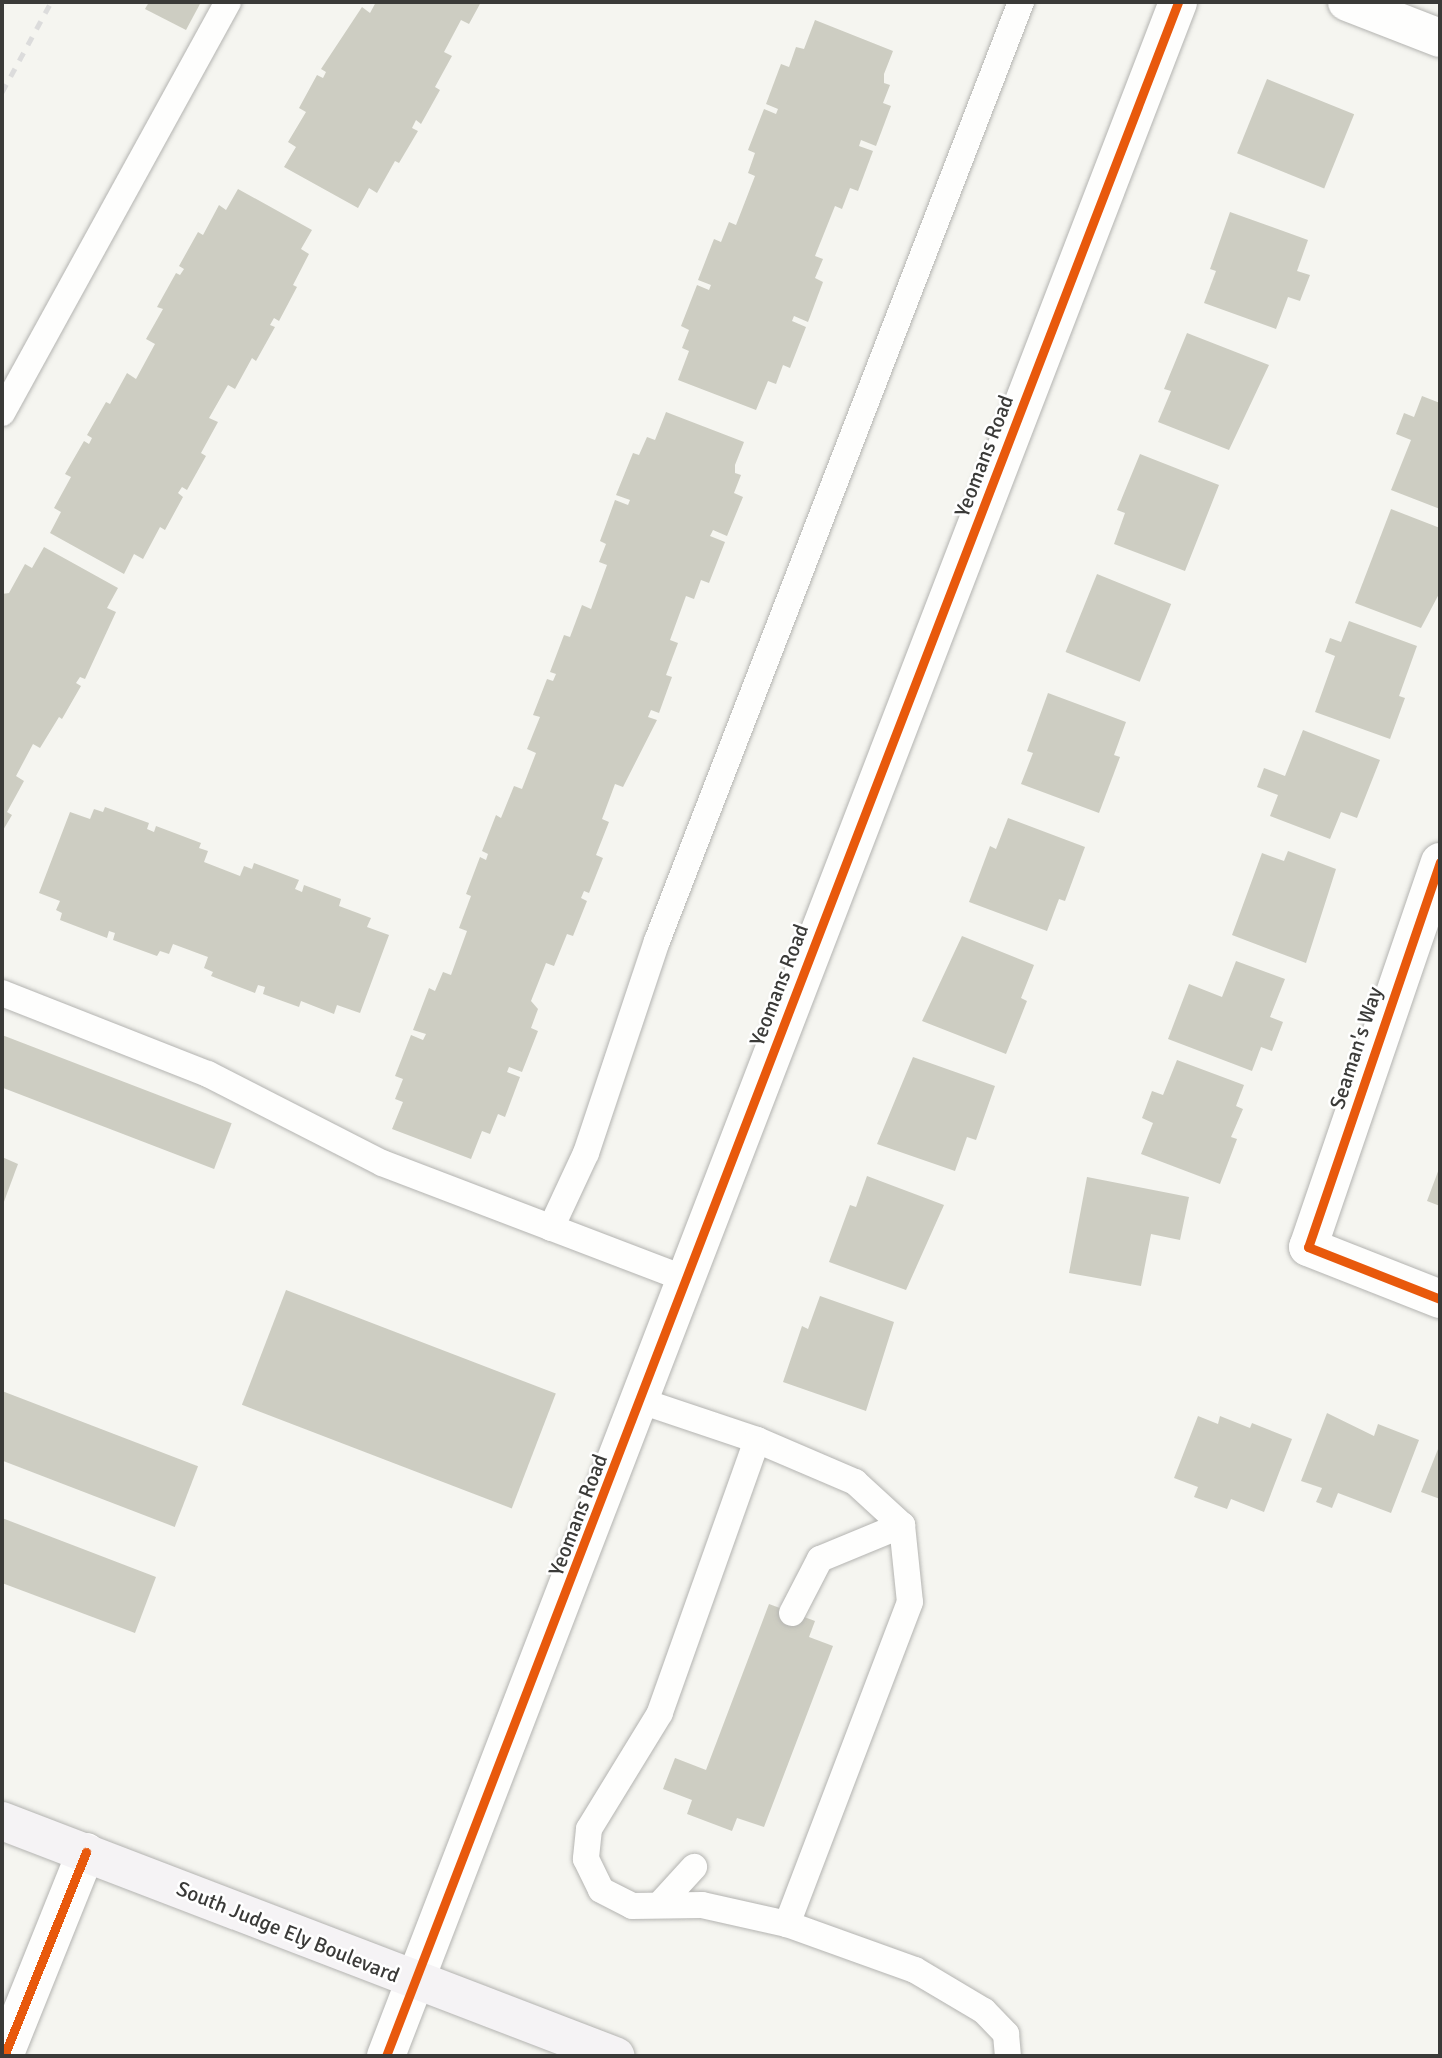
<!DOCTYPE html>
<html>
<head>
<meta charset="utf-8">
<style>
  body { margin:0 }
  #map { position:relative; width:1442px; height:2058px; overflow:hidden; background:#f5f5f0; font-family:Signika,sans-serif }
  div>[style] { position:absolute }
  .building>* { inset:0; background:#cdcdc2; transform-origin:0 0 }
  .roads { filter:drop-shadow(0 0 2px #b4b4b1) drop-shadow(0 0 2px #b4b4b1) }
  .service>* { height:26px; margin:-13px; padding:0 13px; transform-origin:13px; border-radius:13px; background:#fefefd }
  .minor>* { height:38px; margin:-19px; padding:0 19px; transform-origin:19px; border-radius:19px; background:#fefefd }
  .secondary>* { height:38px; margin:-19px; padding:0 19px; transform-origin:19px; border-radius:19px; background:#f5f3f5 }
  .rail>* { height:5px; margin-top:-2.5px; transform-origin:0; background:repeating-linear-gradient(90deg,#dcdcdc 0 9px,transparent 0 18px) }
  .cycleway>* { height:9px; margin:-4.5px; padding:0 4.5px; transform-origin:4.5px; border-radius:4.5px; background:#e8590c }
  span { translate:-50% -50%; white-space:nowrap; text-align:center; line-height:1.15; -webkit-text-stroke:5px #fff; paint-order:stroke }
  .street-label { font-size:21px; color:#3a3a38 }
  .frame { position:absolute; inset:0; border:4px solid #3a3a38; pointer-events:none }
</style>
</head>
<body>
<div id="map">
  <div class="building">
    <i style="clip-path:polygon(149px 2px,201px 2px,186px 30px,145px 9px)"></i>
    <i style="clip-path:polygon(376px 2px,481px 2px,469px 24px,461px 20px,444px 52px,452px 56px,435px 87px,440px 90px,421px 124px,416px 120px,412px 128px,418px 131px,399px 163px,395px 161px,377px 193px,369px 188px,358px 208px,284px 167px,296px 147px,288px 142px,306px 112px,299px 108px,317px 75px,323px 78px,326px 72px,321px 69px,362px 7px,370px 13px)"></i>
    <i style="clip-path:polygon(815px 20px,893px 51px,884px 74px,884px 83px,890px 85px,883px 103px,891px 106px,876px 146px,861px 140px,859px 146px,873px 151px,858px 191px,850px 188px,842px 209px,835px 206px,815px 256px,823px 259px,815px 278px,823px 282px,808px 322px,794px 316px,792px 321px,806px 327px,790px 368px,783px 365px,776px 384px,768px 381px,756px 410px,678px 380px,689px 351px,682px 348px,689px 330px,681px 326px,697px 285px,709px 290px,711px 285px,698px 280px,714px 239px,721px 242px,729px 222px,736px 225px,755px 176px,748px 173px,755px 153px,748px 150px,764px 109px,776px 114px,778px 109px,766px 104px,781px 64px,789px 67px,796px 47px,804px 49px)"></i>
    <i style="left:1267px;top:79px;width:94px;height:80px;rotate:22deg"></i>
    <i style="clip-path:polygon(238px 189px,312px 230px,301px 249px,309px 254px,293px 285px,297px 287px,279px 321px,274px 318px,270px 325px,275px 327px,256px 361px,252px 358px,235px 389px,228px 385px,209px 418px,218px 422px,201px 453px,206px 456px,187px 490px,182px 487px,178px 493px,183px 497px,165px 530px,160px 527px,143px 559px,134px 554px,124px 574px,50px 533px,61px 512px,54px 508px,71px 477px,65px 474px,84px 441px,89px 444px,92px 438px,87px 435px,106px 402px,110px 404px,127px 373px,136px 379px,155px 344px,146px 339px,163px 309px,157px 307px,176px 273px,180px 275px,184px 269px,179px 266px,198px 232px,203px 235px,219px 205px,226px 210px)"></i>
    <i style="clip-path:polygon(1230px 212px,1308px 240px,1297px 271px,1310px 275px,1300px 301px,1288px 297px,1276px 329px,1204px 303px,1216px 271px,1210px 269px)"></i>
    <i style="clip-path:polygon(1187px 333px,1269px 365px,1229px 450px,1158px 422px,1171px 391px,1164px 389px)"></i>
    <i style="clip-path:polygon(1422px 396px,1440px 403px,1440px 509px,1391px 490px,1411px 440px,1396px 434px,1404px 413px,1414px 417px)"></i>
    <i style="clip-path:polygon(666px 412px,744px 442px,735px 465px,735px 473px,741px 475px,734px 493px,743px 497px,727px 536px,713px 530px,710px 536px,725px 542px,709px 583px,701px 580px,694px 599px,686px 596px,670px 640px,678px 643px,666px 675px,672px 677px,659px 713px,651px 710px,648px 717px,657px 720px,623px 787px,615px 784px,602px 819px,609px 822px,596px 855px,603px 858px,589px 893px,584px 891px,581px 898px,587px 901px,573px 936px,567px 934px,554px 966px,546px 963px,531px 1001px,538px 1009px,531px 1028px,538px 1031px,522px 1072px,509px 1067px,507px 1072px,520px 1077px,505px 1117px,498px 1114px,490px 1134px,482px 1131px,471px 1159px,392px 1129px,403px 1102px,395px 1099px,403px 1079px,395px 1076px,411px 1035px,423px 1040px,426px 1034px,413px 1030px,429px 988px,435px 991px,443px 972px,451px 975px,467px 931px,459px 928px,471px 896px,466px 894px,480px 857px,486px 860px,488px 854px,482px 851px,496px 815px,501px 818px,514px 786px,522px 789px,536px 753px,527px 749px,540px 717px,533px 715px,547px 679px,553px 681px,556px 674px,550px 672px,564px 635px,570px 637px,582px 605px,591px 609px,607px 565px,599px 562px,606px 544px,600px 541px,615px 500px,628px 505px,630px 500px,616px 495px,633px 453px,639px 455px,647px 437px,655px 440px)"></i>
    <i style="clip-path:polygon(1140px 454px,1219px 485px,1185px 571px,1114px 544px,1125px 513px,1117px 510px)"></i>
    <i style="clip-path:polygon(1391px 509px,1440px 528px,1440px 592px,1421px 628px,1355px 603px)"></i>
    <i style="clip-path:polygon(44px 547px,118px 588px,107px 608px,116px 612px,85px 679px,80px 677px,76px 683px,81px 686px,62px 719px,59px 717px,40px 748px,33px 744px,16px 776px,24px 781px,7px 812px,12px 815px,2px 832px,2px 594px,9px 593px,25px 564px,32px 568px)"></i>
    <i style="left:1097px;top:574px;width:80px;height:84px;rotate:22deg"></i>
    <i style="clip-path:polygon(1349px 621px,1417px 646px,1399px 696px,1405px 698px,1390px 739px,1315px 712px,1335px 656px,1325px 652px,1330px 638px,1341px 642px)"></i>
    <i style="clip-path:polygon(1048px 693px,1126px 722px,1114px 755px,1120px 757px,1099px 813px,1021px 784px,1033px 753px,1027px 751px)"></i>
    <i style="clip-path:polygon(1303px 730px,1380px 760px,1357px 818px,1341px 812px,1330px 839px,1270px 816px,1278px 795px,1257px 787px,1264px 768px,1285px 776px)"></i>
    <i style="clip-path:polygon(105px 807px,149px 823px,147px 829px,154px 832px,156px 826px,201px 843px,199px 848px,208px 851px,204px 862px,240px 876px,244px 866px,252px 869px,254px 863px,299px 880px,295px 889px,302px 892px,304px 885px,341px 899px,339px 906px,371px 918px,367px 927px,389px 935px,360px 1013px,337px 1005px,334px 1014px,301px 1001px,299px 1007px,263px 994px,265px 987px,258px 985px,255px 993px,211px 976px,213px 972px,204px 968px,208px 957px,173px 944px,169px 954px,160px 951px,157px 956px,113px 940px,115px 933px,109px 931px,107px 938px,60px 920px,62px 913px,56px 910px,60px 901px,39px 893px,70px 812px,90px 819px,94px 809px,103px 812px)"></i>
    <i style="clip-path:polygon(1008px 818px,1085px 847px,1065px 901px,1059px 899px,1047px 931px,969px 902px,990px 846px,996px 849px)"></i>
    <i style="clip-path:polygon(1288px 851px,1336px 869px,1306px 963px,1232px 935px,1262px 853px,1284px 861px)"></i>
    <i style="clip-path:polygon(962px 936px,1034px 965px,1021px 998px,1027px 1001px,1006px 1054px,922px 1021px)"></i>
    <i style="clip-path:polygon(1236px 961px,1285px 979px,1270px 1017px,1283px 1022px,1272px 1051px,1261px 1047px,1252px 1071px,1168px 1039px,1189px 984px,1222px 997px)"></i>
    <i style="left:2px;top:1035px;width:246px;height:49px;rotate:21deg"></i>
    <i style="clip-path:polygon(913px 1057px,995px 1086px,976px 1140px,967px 1137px,955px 1171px,877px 1144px)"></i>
    <i style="clip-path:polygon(1177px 1060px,1244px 1085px,1236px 1106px,1243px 1109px,1231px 1137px,1237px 1139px,1220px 1184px,1141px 1154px,1153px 1123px,1142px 1118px,1152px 1091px,1163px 1095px)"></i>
    <i style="clip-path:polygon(2px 1157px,18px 1164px,2px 1207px)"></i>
    <i style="clip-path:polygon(1440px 1166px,1440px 1206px,1427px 1201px)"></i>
    <i style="clip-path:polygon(867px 1176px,944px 1205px,906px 1290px,829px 1262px,850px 1205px,856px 1207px)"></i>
    <i style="clip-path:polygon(1087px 1177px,1189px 1197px,1180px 1240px,1151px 1234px,1141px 1286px,1069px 1273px)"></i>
    <i style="left:286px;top:1290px;width:289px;height:123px;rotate:21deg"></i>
    <i style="clip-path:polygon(820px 1296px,894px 1322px,866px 1411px,783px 1382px,802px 1326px,808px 1329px)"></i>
    <i style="left:2px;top:1391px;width:210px;height:65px;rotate:21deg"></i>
    <i style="clip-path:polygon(1327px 1413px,1374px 1436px,1378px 1424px,1419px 1440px,1391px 1513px,1338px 1493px,1332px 1508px,1316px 1502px,1322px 1488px,1301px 1481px)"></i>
    <i style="clip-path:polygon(1198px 1416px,1218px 1424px,1220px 1416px,1250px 1428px,1252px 1423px,1292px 1439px,1264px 1512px,1231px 1499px,1227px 1509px,1194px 1497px,1198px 1487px,1174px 1478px)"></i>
    <i style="clip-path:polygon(1440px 1444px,1440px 1499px,1421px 1492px)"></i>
    <i style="clip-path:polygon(2px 1518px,156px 1577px,135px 1633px,2px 1583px)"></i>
    <i style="clip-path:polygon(769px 1604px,815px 1621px,809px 1637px,833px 1646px,764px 1827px,737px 1818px,732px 1831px,687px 1814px,692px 1800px,663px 1789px,675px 1758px,706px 1770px)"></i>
  </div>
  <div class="roads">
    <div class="service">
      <i style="left:2px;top:413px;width:469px;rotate:-61.2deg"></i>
      <i style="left:2px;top:993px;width:221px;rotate:21.5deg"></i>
      <i style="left:208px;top:1074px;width:195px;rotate:27.1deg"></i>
      <i style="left:382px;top:1163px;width:324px;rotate:20.9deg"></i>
      <i style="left:551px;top:1228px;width:83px;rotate:-65deg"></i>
      <i style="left:586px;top:1153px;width:224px;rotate:-71.5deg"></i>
      <i style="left:657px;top:941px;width:1007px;rotate:-68.81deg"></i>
      <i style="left:641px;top:1401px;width:122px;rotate:18.6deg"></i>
      <i style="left:757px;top:1440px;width:107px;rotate:23.2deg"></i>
      <i style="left:855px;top:1482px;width:64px;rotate:42.5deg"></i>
      <i style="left:902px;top:1525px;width:77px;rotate:84.1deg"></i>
      <i style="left:910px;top:1602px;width:345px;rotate:110.9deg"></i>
      <i style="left:787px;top:1924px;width:136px;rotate:19.8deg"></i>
      <i style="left:915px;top:1970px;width:80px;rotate:30.7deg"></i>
      <i style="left:984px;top:2011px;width:32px;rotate:46deg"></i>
      <i style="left:1006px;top:2034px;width:22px;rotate:85deg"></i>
      <i style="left:757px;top:1440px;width:290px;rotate:109.6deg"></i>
      <i style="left:660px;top:1713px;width:136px;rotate:121.5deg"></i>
      <i style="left:589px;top:1829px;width:30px;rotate:96deg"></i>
      <i style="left:586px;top:1859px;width:34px;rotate:64deg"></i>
      <i style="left:601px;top:1890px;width:35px;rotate:27deg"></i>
      <i style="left:632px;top:1906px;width:70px;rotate:-0.8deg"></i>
      <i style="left:702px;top:1905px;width:87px;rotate:12.6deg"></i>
      <i style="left:792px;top:1613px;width:61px;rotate:-62.6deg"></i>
      <i style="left:820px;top:1559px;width:89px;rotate:-22.5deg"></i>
      <i style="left:661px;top:1903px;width:49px;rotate:-47.5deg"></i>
    </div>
    <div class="minor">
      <i style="left:1347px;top:2px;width:100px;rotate:21.2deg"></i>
      <i style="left:1440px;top:862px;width:407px;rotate:108.9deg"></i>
      <i style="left:1308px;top:1247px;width:142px;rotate:21.5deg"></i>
      <i style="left:4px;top:2056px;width:220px;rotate:-68.1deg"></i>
      <i style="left:386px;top:2056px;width:2201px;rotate:-68.91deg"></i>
    </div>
    <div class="secondary">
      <i style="left:2px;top:1821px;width:657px;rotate:20.97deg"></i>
    </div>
  </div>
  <div class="rail">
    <i style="left:2px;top:92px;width:102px;rotate:-61.4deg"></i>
  </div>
  <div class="cycleway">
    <i style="left:1440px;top:862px;width:407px;rotate:108.9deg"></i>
    <i style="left:1308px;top:1247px;width:142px;rotate:21.5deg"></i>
    <i style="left:4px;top:2056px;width:220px;rotate:-68.1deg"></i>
    <i style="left:386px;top:2056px;width:2201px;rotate:-68.91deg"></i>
  </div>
  <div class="street-label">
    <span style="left:984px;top:456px;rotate:-69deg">Yeomans Road</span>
    <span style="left:779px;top:985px;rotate:-69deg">Yeomans Road</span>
    <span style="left:1356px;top:1048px;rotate:-72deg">Seaman's Way</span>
    <span style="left:578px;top:1515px;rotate:-69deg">Yeomans Road</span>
    <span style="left:288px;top:1932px;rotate:22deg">South Judge Ely Boulevard</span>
  </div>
  <div class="frame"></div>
</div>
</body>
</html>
